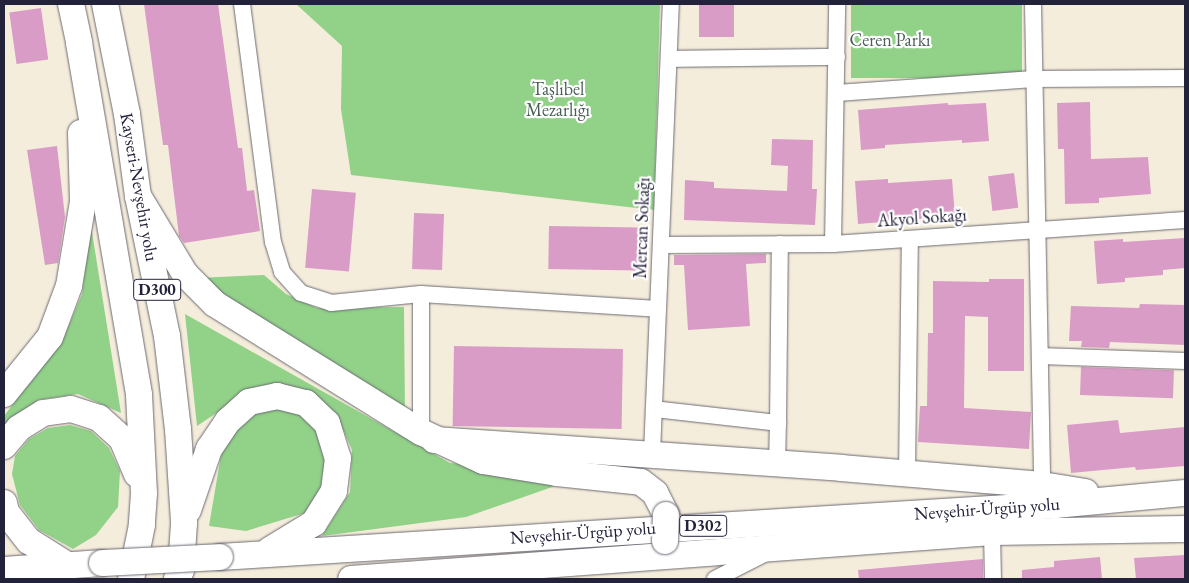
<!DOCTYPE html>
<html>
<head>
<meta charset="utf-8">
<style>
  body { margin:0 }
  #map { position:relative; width:1189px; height:583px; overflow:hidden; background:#f5eddb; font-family:"EB Garamond",serif }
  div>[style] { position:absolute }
  .green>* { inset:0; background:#91d188; transform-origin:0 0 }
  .building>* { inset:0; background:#d99cc6; transform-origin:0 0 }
  .roads { filter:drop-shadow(0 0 1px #6c6973) drop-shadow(0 0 1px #6c6973) }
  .minor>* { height:16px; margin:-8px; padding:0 8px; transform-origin:8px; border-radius:8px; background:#fff }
  .trunk>* { height:26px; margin:-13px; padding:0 13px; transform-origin:13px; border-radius:13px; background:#fff }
  .bridges { filter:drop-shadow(0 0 1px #6c6973) drop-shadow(0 0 1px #6c6973) }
  .trunk-bridge>* { height:26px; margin:-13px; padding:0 13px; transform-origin:13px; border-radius:13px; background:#fff }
  span { translate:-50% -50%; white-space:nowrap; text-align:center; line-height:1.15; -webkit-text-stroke:4.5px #fff; paint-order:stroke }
  .shield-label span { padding:1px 4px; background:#fff; border:1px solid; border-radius:4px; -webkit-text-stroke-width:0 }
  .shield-label { font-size:16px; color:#22223b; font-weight:700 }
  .park-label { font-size:18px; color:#495f56 }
  .street-label { font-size:18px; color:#22223b }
  .frame { position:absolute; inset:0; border:5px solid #22223b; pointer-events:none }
</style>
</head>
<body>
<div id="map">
  <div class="green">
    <i style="clip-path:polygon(296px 4px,660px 4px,654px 210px,351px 175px,341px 109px,342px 46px)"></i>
    <i style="left:851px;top:4px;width:171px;height:74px"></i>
    <i style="clip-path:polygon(91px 226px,121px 413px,78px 394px,38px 400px,4px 428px,4px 416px,64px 337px,82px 294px)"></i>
    <i style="clip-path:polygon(264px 275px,286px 294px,317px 308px,404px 307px,405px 415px,198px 278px)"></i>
    <i style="clip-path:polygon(185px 314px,450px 463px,555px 472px,558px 485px,466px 517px,322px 536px,350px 492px,352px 450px,338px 418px,316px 399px,221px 410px,197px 426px)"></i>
    <i style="clip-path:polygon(277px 409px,300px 414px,316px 430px,325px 460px,322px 487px,305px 513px,246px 531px,209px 526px,221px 455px,238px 429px,255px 414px)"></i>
    <i style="clip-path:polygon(70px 425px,91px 431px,109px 448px,120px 471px,118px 507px,96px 535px,73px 549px,39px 530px,20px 505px,12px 474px,15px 456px,29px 439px,48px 428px)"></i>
  </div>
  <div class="building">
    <i style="clip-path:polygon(144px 4px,218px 4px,238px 148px,242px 148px,247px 191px,254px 190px,260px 231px,184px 243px,179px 236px,168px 145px,163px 145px)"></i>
    <i style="left:699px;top:4px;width:35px;height:33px"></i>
    <i style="left:41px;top:8px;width:52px;height:32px;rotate:82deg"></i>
    <i style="clip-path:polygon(1090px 102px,1091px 159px,1148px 157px,1151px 194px,1099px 198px,1099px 203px,1065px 204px,1064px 149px,1058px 149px,1057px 103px)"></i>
    <i style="clip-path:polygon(948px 103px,948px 105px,986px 103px,989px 141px,962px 143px,962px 140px,885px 145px,885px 148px,861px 150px,858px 110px)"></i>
    <i style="clip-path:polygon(772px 139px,813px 140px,812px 189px,817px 189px,815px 225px,684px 220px,685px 180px,714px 182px,714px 188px,787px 191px,788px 166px,771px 165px)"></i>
    <i style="clip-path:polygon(57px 146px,65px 217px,58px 263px,45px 265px,27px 150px)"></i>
    <i style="left:1014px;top:173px;width:35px;height:26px;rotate:83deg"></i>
    <i style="clip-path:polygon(888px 179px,888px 183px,952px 179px,955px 216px,858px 224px,855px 181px)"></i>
    <i style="left:312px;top:189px;width:44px;height:79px;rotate:5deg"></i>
    <i style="left:414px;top:213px;width:30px;height:56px;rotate:2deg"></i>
    <i style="left:549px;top:226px;width:89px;height:43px;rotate:1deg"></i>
    <i style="clip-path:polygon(1185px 238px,1185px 268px,1163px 270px,1163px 275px,1125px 278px,1125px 282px,1097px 284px,1094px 241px,1123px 239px,1123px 242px)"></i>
    <i style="clip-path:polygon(766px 254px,766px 263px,746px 264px,750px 326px,688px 330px,684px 265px,674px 265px,674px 255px)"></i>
    <i style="clip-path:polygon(989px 279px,1024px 279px,1024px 371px,988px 371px,988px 317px,965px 316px,964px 408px,1031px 412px,1029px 449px,918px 442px,920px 406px,927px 406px,928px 333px,933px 333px,933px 281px,989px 282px)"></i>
    <i style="clip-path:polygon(1140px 304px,1185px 305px,1185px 345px,1110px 342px,1109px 348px,1081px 347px,1082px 341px,1069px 341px,1071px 306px,1139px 308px)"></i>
    <i style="left:454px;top:346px;width:169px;height:80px;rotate:1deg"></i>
    <i style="left:1081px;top:367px;width:93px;height:28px;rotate:2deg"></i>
    <i style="clip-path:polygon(1118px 420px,1120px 433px,1185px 427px,1185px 466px,1136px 470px,1135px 467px,1071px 473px,1067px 425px)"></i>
    <i style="clip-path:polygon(1185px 555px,1185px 579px,1136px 579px,1134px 558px)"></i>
    <i style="clip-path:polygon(1100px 557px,1102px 579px,1022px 579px,1022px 570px,1054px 567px,1054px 561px)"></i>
    <i style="clip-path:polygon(983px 559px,983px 579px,859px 579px,858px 570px)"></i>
  </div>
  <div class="roads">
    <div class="minor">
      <i style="left:242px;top:4px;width:240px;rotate:82.6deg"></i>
      <i style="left:273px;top:242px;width:31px;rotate:73deg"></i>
      <i style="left:282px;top:272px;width:28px;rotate:48deg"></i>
      <i style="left:301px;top:293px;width:32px;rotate:18deg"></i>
      <i style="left:331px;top:303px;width:90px;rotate:-5.7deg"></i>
      <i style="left:421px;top:294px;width:237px;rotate:3.6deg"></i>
      <i style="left:1033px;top:4px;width:481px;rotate:88.9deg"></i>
      <i style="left:669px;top:59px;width:168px;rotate:-0.7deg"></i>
      <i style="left:837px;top:93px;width:197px;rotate:-4.1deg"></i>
      <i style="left:1034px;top:79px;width:151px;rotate:-0.4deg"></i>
      <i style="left:833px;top:244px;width:240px;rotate:-89deg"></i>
      <i style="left:661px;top:245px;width:172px;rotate:-0.3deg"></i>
      <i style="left:833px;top:244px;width:353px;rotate:-3.9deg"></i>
      <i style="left:421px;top:294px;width:138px;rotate:90deg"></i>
      <i style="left:1040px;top:356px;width:145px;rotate:2deg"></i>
      <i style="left:654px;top:409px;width:125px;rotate:6.4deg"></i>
      <i style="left:778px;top:423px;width:179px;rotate:-89.4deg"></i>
      <i style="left:652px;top:453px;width:449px;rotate:-87.6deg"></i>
      <i style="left:777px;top:463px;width:40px;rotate:-88.6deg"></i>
      <i style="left:907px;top:474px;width:235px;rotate:-89.3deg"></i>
      <i style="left:992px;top:532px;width:47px;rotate:88.8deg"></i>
      <i style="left:715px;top:579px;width:55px;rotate:-27deg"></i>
    </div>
    <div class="trunk">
      <i style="left:71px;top:4px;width:40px;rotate:78deg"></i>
      <i style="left:79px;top:43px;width:357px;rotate:80.3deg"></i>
      <i style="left:139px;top:395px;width:98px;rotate:87.1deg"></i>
      <i style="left:144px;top:493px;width:32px;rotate:94deg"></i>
      <i style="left:142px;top:525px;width:55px;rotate:101.5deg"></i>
      <i style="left:105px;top:4px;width:112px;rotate:78.7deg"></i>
      <i style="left:127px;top:114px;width:83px;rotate:82.4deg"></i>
      <i style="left:138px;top:196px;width:143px;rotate:78.3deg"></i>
      <i style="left:167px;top:336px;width:94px;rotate:83.3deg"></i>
      <i style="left:178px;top:429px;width:94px;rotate:86.3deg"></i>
      <i style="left:184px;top:523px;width:47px;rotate:93.7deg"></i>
      <i style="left:181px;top:570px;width:10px;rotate:114deg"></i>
      <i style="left:138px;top:196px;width:91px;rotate:58.9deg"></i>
      <i style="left:185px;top:274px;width:42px;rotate:45deg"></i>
      <i style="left:215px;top:304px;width:243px;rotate:31.9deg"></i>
      <i style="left:421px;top:432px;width:68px;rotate:25.1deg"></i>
      <i style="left:483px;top:461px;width:75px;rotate:9.2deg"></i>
      <i style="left:557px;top:473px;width:84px;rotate:6.1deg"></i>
      <i style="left:641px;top:482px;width:18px;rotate:38deg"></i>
      <i style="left:655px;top:493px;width:25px;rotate:63deg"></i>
      <i style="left:4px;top:394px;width:73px;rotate:-51.1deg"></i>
      <i style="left:50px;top:337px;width:54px;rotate:-69.6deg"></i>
      <i style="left:69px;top:286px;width:86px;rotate:-80.6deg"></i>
      <i style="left:83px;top:201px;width:68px;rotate:-91.7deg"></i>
      <i style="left:434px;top:440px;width:408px;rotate:3.9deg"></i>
      <i style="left:841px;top:468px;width:202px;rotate:4.8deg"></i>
      <i style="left:1042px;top:485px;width:44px;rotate:9.2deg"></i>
      <i style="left:4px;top:446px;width:23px;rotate:-50deg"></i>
      <i style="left:19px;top:428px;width:28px;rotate:-32deg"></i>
      <i style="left:43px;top:413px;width:28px;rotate:-8deg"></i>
      <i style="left:71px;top:409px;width:29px;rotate:18deg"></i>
      <i style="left:99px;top:418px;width:31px;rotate:42deg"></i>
      <i style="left:122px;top:439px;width:38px;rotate:67deg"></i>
      <i style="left:4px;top:503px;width:9px;rotate:77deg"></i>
      <i style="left:6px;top:512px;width:37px;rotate:52deg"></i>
      <i style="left:29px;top:541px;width:45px;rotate:32.3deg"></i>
      <i style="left:188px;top:510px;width:65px;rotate:-71deg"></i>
      <i style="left:209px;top:449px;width:34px;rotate:-56deg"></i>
      <i style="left:228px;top:421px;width:28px;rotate:-42deg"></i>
      <i style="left:249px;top:402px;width:29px;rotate:-12deg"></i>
      <i style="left:277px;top:396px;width:30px;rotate:14deg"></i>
      <i style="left:306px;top:403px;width:29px;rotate:44deg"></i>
      <i style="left:327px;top:423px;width:37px;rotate:73deg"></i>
      <i style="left:338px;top:458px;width:33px;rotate:97deg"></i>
      <i style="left:334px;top:491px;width:38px;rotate:122deg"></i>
      <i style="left:314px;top:523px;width:52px;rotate:148.5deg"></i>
      <i style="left:220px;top:557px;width:837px;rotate:-3.56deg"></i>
      <i style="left:1055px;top:505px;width:131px;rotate:-5.3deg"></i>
      <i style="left:4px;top:570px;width:98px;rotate:-4.1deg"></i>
      <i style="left:351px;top:579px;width:643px;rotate:-4.19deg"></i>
      <i style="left:992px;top:532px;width:193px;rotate:-0.9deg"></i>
    </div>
  </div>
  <div class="bridges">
    <div class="trunk-bridge">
      <i style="left:665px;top:541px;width:26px;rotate:-88deg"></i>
      <i style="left:102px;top:563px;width:118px;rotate:-2.9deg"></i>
    </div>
  </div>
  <div class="shield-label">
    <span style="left:157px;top:290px">D300</span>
    <span style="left:703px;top:526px">D302</span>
  </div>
  <div class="park-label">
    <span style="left:890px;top:40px">Ceren Parkı</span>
    <span style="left:558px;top:100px">Taşlıbel<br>Mezarlığı</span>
  </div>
  <div class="street-label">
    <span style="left:139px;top:187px;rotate:80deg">Kayseri-Nevşehir yolu</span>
    <span style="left:922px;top:218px;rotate:-4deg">Akyol Sokağı</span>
    <span style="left:642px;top:228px;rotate:-88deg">Mercan Sokağı</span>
    <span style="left:987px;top:509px;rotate:-4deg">Nevşehir-Ürgüp yolu</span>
    <span style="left:583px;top:533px;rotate:-4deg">Nevşehir-Ürgüp yolu</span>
  </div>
  <div class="frame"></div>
</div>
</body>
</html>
